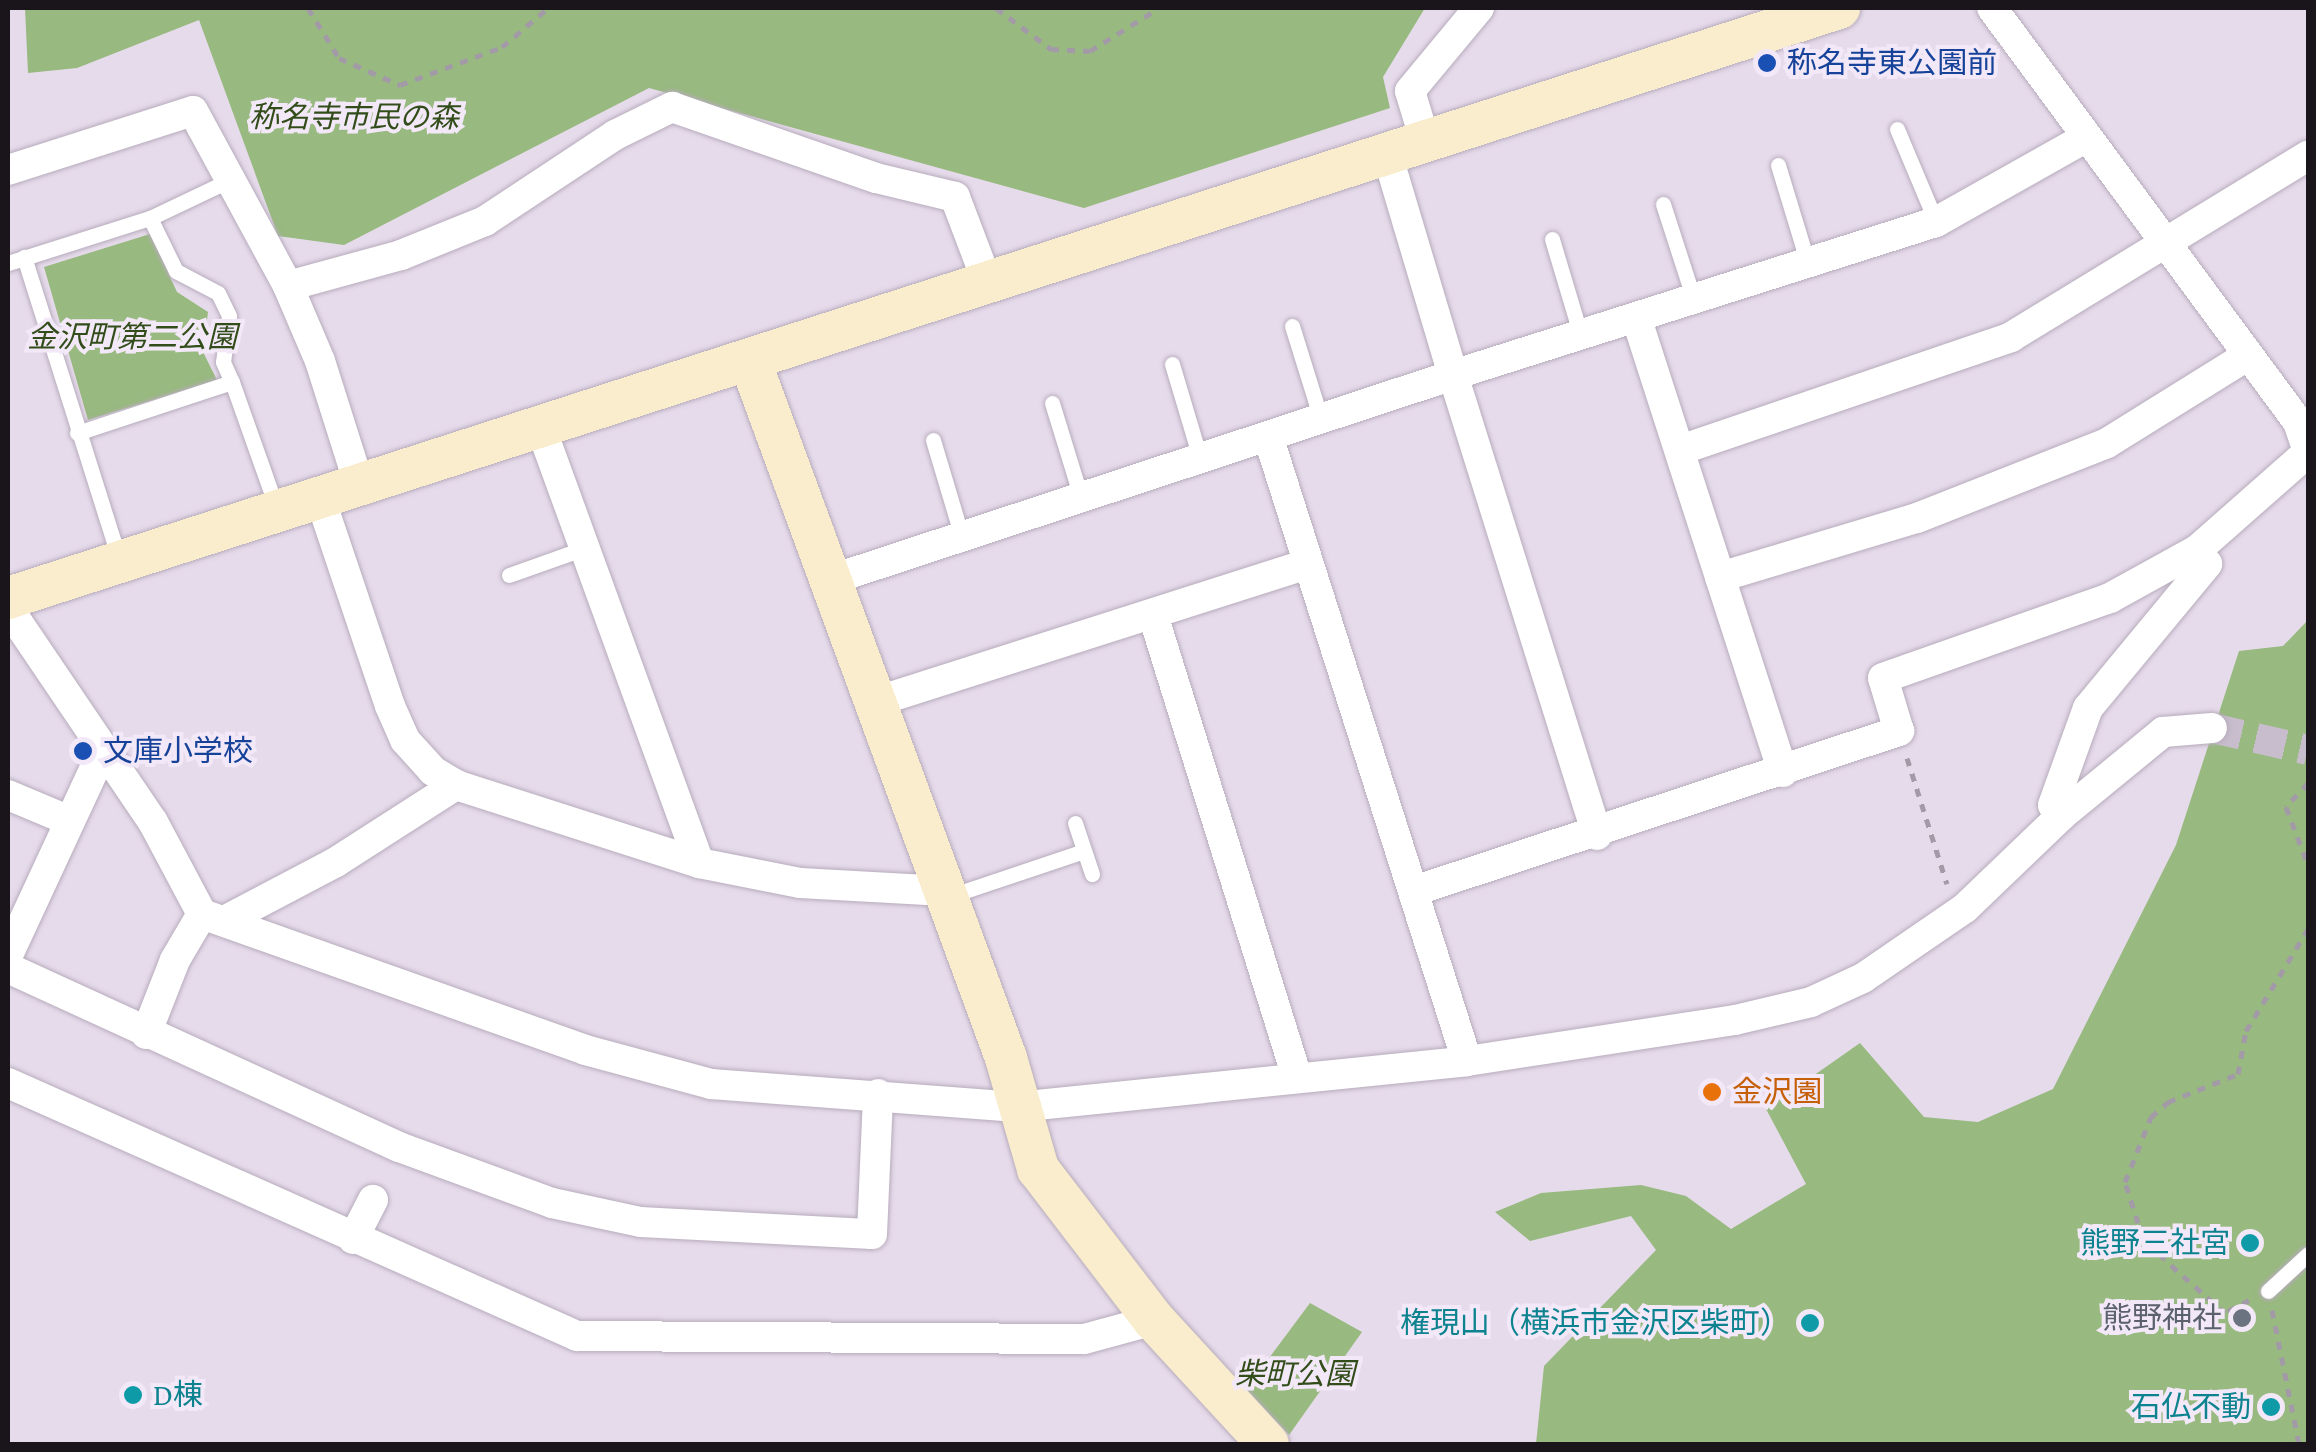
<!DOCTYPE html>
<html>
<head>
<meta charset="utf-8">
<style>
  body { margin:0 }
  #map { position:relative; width:2316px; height:1452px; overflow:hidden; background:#e6dbeb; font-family:"Crimson Pro","Noto Sans JP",serif }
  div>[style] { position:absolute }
  .green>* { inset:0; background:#98b97f }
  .street-tunnel>* { height:30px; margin-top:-15px; transform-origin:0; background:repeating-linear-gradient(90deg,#c7bdcc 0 30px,transparent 0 45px) }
  .path>* { height:5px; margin-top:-2.5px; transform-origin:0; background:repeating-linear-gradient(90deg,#a39aa7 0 8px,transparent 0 16px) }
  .roads { filter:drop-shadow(0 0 2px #b7acbc) drop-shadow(0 0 2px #b7acbc) }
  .lane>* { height:15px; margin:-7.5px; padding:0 7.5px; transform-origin:7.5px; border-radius:7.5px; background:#fff }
  .street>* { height:30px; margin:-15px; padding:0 15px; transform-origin:15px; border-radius:15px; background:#fff }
  .secondary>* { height:42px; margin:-21px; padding:0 21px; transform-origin:21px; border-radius:21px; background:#f9edcd }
  .dots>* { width:28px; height:28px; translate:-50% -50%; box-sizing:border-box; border:5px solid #f3e8f8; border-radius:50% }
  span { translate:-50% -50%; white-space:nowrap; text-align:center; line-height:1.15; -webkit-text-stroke:8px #f3e8f8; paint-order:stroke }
  .transit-label { font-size:30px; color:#164399 }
  .left { translate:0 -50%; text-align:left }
  .park-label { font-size:30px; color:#324d1a; font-style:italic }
  .food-label { font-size:30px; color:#c56008 }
  .culture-label { font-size:30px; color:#0d838f }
  .right { translate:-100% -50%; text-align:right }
  .worship-label { font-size:30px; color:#5b616d }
  .frame { position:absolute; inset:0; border:10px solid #19151b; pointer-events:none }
</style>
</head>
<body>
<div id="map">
  <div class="green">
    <i style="clip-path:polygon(25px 8px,1425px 8px,1383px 77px,1390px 108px,1084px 208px,649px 88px,344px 245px,278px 236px,199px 20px,77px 68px,28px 73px)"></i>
    <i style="clip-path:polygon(150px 234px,177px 292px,208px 312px,203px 352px,217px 380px,88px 420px,44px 267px)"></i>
    <i style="clip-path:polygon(2308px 620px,2308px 1444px,1536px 1444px,1544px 1366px,1656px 1250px,1631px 1216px,1530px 1241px,1495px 1212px,1541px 1193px,1641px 1185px,1686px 1196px,1731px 1229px,1806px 1184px,1766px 1109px,1860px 1043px,1924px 1117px,1978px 1122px,2053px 1089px,2176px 845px,2239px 651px,2283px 646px)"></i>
    <i style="clip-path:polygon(1310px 1303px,1362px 1332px,1289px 1435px,1246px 1389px)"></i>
  </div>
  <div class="street-tunnel">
    <i style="left:2212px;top:728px;width:98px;rotate:12.9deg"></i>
  </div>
  <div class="path">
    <i style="left:308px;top:8px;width:59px;rotate:58.2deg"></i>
    <i style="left:339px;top:58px;width:67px;rotate:23.9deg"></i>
    <i style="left:400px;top:85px;width:109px;rotate:-20.4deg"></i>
    <i style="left:502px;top:47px;width:60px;rotate:-40.3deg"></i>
    <i style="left:996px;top:8px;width:69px;rotate:36.7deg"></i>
    <i style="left:1051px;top:49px;width:39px;rotate:3deg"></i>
    <i style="left:1090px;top:51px;width:81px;rotate:-31.9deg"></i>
    <i style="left:1907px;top:758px;width:132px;rotate:72.4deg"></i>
    <i style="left:2308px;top:783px;width:33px;rotate:133deg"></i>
    <i style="left:2286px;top:807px;width:62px;rotate:69.2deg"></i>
    <i style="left:2249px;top:1300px;width:27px;rotate:152deg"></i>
    <i style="left:2225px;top:1313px;width:81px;rotate:-138.5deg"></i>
    <i style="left:2164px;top:1259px;width:44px;rotate:-125.8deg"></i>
    <i style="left:2138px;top:1223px;width:43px;rotate:-107.6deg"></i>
    <i style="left:2125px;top:1182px;width:70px;rotate:-68.2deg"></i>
    <i style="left:2151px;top:1117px;width:23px;rotate:-41deg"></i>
    <i style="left:2168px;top:1102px;width:75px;rotate:-21.8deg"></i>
    <i style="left:2238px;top:1074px;width:44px;rotate:-79.5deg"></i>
    <i style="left:2246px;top:1031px;width:119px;rotate:-58.7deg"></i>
    <i style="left:2272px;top:1310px;width:137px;rotate:78.6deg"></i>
  </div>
  <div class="roads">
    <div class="lane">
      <i style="left:1897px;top:129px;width:101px;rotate:67.2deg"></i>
      <i style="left:1778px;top:165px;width:103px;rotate:73.1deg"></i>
      <i style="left:1663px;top:204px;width:101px;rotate:72.1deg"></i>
      <i style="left:150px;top:218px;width:59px;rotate:63.9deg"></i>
      <i style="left:176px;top:271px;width:47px;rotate:27.6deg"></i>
      <i style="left:218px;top:293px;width:25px;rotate:64deg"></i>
      <i style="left:229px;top:316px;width:46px;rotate:97.4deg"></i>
      <i style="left:223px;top:362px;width:22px;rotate:66deg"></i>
      <i style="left:1552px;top:239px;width:101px;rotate:73.4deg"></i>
      <i style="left:24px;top:257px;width:317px;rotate:72.5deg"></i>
      <i style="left:8px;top:263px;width:149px;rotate:-17.6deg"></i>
      <i style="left:150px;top:218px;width:89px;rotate:-25.4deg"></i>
      <i style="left:1292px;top:326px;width:97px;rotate:72.7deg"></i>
      <i style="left:1172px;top:364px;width:98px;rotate:73.4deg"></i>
      <i style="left:1052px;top:403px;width:98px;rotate:72.9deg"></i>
      <i style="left:77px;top:433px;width:163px;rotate:-18.2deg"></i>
      <i style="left:232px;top:382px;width:135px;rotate:70.5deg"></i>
      <i style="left:933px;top:440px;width:101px;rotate:73.4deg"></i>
      <i style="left:509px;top:575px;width:81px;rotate:-19.6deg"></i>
      <i style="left:1075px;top:823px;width:54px;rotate:71.6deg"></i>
      <i style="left:950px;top:896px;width:141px;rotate:-18.6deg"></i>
      <i style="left:2268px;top:1291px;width:54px;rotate:-42.8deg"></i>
    </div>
    <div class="street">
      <i style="left:1992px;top:8px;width:515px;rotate:53.53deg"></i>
      <i style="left:2298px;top:422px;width:31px;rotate:71deg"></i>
      <i style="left:1426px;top:144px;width:55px;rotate:-106.8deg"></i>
      <i style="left:1410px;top:91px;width:108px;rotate:-50.3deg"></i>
      <i style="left:1388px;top:157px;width:227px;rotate:73.4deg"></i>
      <i style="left:1453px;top:375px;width:507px;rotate:-17.58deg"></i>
      <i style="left:1936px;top:222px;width:173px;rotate:-29.4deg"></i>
      <i style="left:8px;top:170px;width:194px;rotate:-17.7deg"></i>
      <i style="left:193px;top:111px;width:199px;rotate:61.5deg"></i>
      <i style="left:288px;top:286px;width:82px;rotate:66.9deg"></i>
      <i style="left:320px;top:361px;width:129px;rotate:72.4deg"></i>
      <i style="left:288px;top:286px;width:117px;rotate:-15.3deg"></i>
      <i style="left:401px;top:255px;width:91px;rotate:-22deg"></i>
      <i style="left:485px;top:221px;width:156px;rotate:-33.5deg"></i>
      <i style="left:615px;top:135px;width:64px;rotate:-26.2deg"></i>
      <i style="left:672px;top:107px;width:216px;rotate:19.2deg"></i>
      <i style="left:876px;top:178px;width:81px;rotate:13.5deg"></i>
      <i style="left:955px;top:197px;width:93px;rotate:69.2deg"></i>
      <i style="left:1637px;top:320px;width:475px;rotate:72.1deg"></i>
      <i style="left:542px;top:431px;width:460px;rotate:70deg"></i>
      <i style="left:1268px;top:436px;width:656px;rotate:72.34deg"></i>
      <i style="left:1680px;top:450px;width:350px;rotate:-18.8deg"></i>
      <i style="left:2011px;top:337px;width:348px;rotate:-31.4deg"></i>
      <i style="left:320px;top:498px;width:219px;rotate:71.4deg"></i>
      <i style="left:390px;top:706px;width:37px;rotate:66deg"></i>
      <i style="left:405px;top:740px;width:42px;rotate:47.9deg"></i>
      <i style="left:433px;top:771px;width:27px;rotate:31deg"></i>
      <i style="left:456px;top:785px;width:255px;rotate:17.8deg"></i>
      <i style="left:699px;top:863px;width:103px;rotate:11.2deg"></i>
      <i style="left:800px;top:883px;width:145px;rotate:3.2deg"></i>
      <i style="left:1720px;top:577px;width:206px;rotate:-16.7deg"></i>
      <i style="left:1917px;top:518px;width:204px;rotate:-21.5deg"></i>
      <i style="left:2107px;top:443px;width:163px;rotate:-31.9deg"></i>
      <i style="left:830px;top:580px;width:656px;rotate:-18.21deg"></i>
      <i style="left:1453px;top:375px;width:482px;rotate:72.6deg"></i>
      <i style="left:8px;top:608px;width:258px;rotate:55.9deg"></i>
      <i style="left:153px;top:822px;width:104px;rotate:62deg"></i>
      <i style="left:202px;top:914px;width:406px;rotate:19.5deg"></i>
      <i style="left:585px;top:1050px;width:131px;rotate:15.1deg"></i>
      <i style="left:711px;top:1084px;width:307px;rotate:4.3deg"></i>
      <i style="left:1017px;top:1107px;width:452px;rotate:-5.8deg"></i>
      <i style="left:1467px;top:1061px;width:271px;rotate:-8.7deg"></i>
      <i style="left:1735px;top:1020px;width:78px;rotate:-13.3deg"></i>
      <i style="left:1811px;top:1002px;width:57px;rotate:-24.8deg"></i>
      <i style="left:1863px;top:978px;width:124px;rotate:-34.5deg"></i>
      <i style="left:1965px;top:908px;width:134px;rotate:-43.8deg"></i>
      <i style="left:2062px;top:815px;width:131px;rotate:-39.4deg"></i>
      <i style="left:2163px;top:732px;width:49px;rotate:-4.7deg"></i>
      <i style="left:1153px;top:615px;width:484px;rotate:72.7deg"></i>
      <i style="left:875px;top:702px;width:454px;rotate:-17.7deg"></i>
      <i style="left:8px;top:795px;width:62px;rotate:22.8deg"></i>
      <i style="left:2062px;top:815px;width:13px;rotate:-132deg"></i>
      <i style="left:2053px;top:805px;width:103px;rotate:-70.2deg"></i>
      <i style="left:2088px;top:708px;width:187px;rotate:-50.4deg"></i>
      <i style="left:2207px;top:564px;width:17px;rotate:-126deg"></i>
      <i style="left:2197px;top:550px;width:148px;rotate:-41.4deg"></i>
      <i style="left:1414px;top:891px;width:511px;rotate:-18.26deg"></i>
      <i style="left:1899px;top:731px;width:55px;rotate:-106.8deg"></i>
      <i style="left:1883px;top:678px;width:241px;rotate:-19.4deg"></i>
      <i style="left:2110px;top:598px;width:99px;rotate:-28.9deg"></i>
      <i style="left:226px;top:920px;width:124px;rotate:-27.8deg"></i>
      <i style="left:336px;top:862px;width:143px;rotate:-32.7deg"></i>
      <i style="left:8px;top:955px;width:221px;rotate:-65.1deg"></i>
      <i style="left:8px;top:968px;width:430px;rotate:24.6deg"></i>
      <i style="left:399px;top:1147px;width:163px;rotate:20.1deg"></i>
      <i style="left:552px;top:1203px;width:91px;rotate:12.1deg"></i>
      <i style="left:641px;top:1222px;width:231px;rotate:3deg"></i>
      <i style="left:872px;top:1234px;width:140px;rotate:-87.5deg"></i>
      <i style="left:146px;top:1034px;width:79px;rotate:-68.6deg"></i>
      <i style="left:175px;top:960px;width:53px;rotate:-59.6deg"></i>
      <i style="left:8px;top:1083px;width:623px;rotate:23.97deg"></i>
      <i style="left:577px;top:1336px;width:507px;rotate:0.34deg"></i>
      <i style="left:1084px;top:1339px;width:73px;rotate:-15.2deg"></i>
      <i style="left:353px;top:1239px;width:44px;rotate:-62.9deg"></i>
    </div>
    <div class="secondary">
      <i style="left:750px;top:361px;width:743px;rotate:69.83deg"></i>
      <i style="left:1006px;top:1058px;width:116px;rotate:73.9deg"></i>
      <i style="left:1038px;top:1169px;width:190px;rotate:52.5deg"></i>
      <i style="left:1154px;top:1320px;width:168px;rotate:47.4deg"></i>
      <i style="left:8px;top:598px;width:1924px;rotate:-17.86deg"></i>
    </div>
  </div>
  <div class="dots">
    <i style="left:1767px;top:63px;background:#1a4fb4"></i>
    <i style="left:83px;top:751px;background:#1a4fb4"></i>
    <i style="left:1712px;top:1092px;background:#e8710a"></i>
    <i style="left:2250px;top:1243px;background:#0f9aa8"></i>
    <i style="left:2242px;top:1318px;background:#6b7280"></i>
    <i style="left:1810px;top:1323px;background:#0f9aa8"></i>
    <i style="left:133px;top:1395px;background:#0f9aa8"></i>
    <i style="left:2271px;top:1407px;background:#0f9aa8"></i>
  </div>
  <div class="transit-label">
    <span class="left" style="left:1787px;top:63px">称名寺東公園前</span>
    <span class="left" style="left:103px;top:751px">文庫小学校</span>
  </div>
  <div class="park-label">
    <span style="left:354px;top:117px">称名寺市民の森</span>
    <span style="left:132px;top:337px">金沢町第二公園</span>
    <span style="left:1295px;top:1374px">柴町公園</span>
  </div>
  <div class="food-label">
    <span class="left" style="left:1732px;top:1092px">金沢園</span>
  </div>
  <div class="culture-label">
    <span class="right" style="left:2230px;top:1243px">熊野三社宮</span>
    <span class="right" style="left:1790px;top:1323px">権現山（横浜市金沢区柴町）</span>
    <span class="left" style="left:153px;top:1395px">D棟</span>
    <span class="right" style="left:2251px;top:1407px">石仏不動</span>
  </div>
  <div class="worship-label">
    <span class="right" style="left:2222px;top:1318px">熊野神社</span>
  </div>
  <div class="frame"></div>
</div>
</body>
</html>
